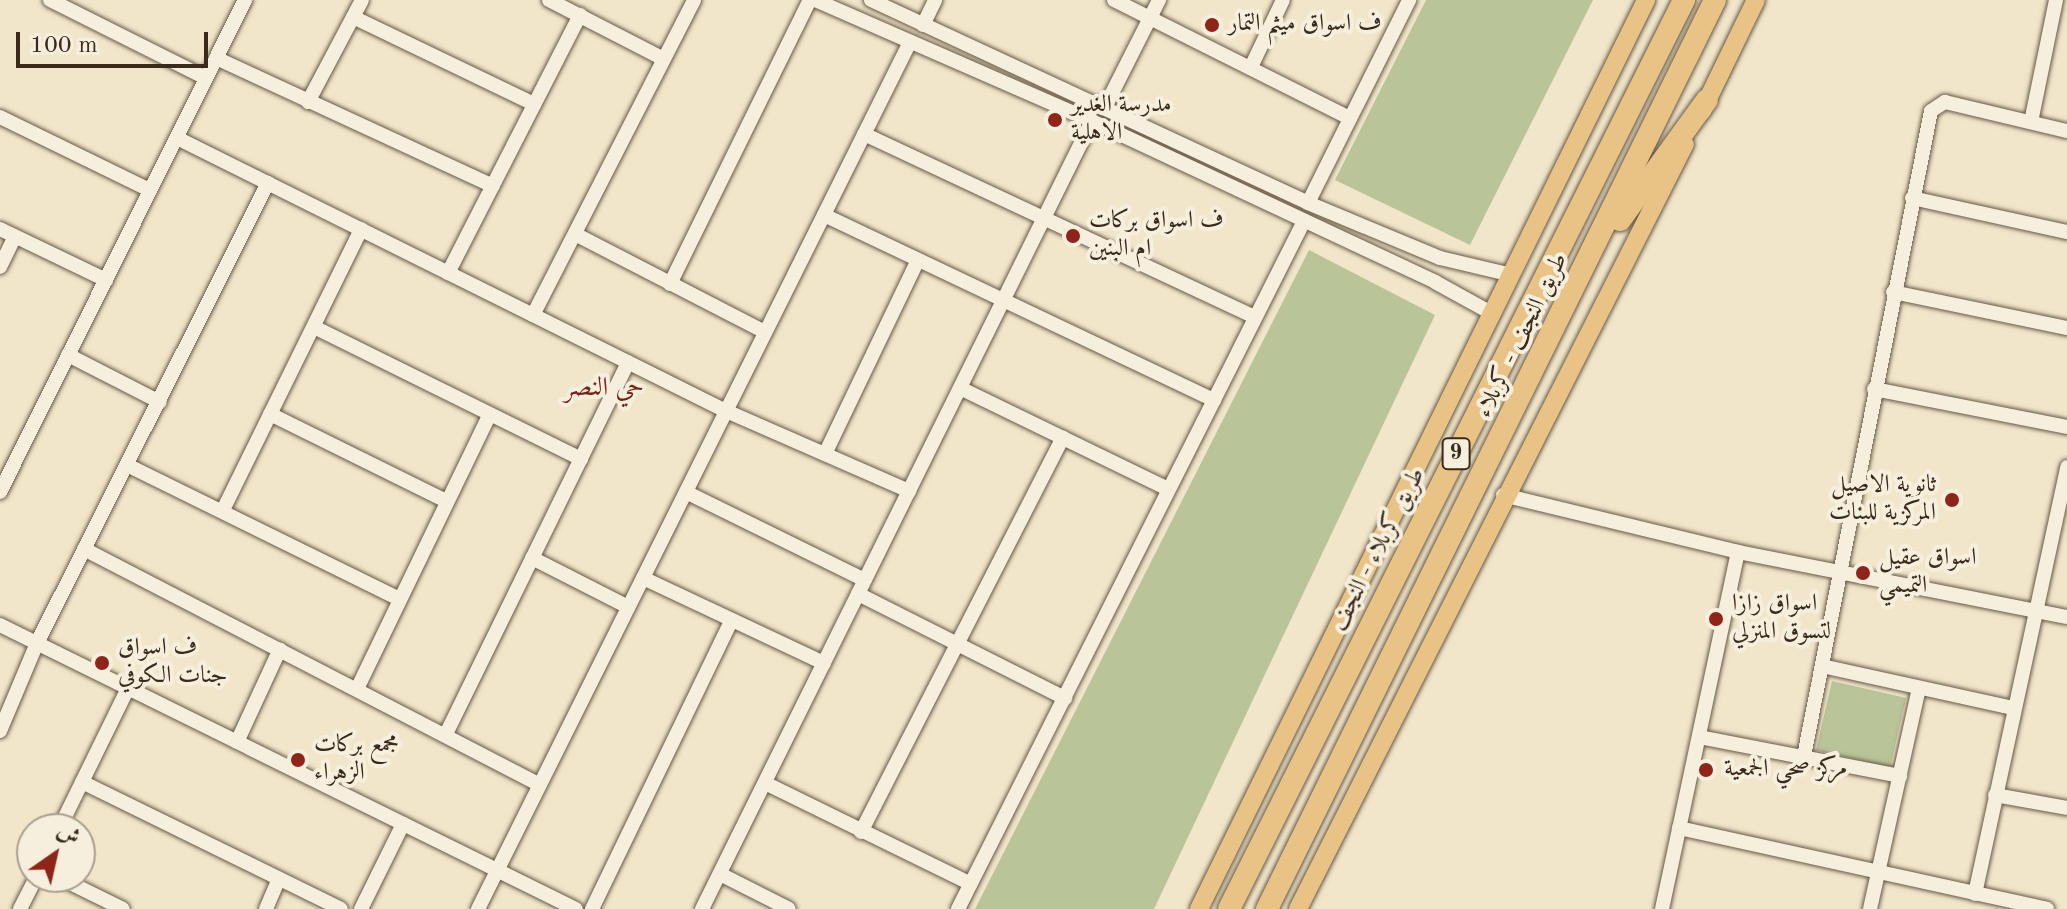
<!DOCTYPE html>
<html>
<head>
<meta charset="utf-8">
<style>
  body { margin:0 }
  #map { position:relative; width:2067px; height:909px; overflow:hidden; background:#f1e6ca; font-family:"Old Standard TT",Amiri,serif }
  div>[style] { position:absolute }
  .green>* { inset:0; background:#b9c598; transform-origin:0 0 }
  .roads { filter:drop-shadow(0 0 2px #675947) drop-shadow(0 0 2px #675947) }
  .minor>* { height:14px; margin:-7px; padding:0 7px; transform-origin:7px; border-radius:7px; background:#f6efdd }
  .major>* { height:18px; margin:-9px; padding:0 9px; transform-origin:9px; border-radius:9px; background:#e8c385 }
  .highway>* { height:22px; margin:-11px; padding:0 11px; transform-origin:11px; border-radius:11px; background:#e8c385 }
  .dots>* { width:22px; height:22px; translate:-50% -50%; box-sizing:border-box; border:4px solid #f6efdd; border-radius:50% }
  span { translate:-50% -50%; white-space:nowrap; text-align:center; line-height:1.15; -webkit-text-stroke:8px #f6efdd; paint-order:stroke }
  .shield-label span { padding:2px 6px; background:#f6efdd; border:2px solid; border-radius:6px; -webkit-text-stroke-width:0 }
  .shield-label { font-size:22px; color:#392a1b; font-weight:700 }
  .poi-label { font-size:24px; color:#392a1b }
  .left { translate:0 -50%; text-align:left }
  .right { translate:-100% -50%; text-align:right }
  .street-label { font-size:24px; color:#392a1b }
  .neighbourhood-label { font-size:26px; color:#7a1f14 }
  .north { position:absolute; left:16px; top:813px; width:80px; height:80px; box-sizing:border-box; background:#f6efdd; border:2px solid #aaa08f; border-radius:50%; rotate:34deg; font-size:22px; font-weight:700; line-height:32px; text-align:center; color:#392a1b }
  .north::after { content:''; display:block; margin:auto; width:28px; height:36px; background:#8f2418; clip-path:polygon(50% 0,100% 100%,50% 72%,0 100%) }
  .scale { position:absolute; left:16px; top:32px; width:192px; height:36px; box-sizing:border-box; border:4px solid #392a1b; border-top:0; padding-left:10px; font-size:24px; line-height:28px; white-space:nowrap; color:#392a1b; -webkit-text-stroke:6px #f6efdd; paint-order:stroke }
</style>
</head>
<body>
<div id="map">
  <div class="green">
    <i style="clip-path:polygon(1426px 0,1593px 0,1470px 245px,1335px 180px)"></i>
    <i style="clip-path:polygon(1309px 250px,1435px 315px,1154px 909px,975px 909px)"></i>
    <i style="left:1832px;top:681px;width:76px;height:71px;rotate:13deg"></i>
  </div>
  <div class="roads">
    <div class="minor">
      <i style="left:50px;top:0;width:174px;rotate:26.6deg"></i>
      <i style="left:549px;top:0;width:129px;rotate:27.2deg"></i>
      <i style="left:815px;top:0;width:302px;rotate:23.6deg"></i>
      <i style="left:1092px;top:121px;width:379px;rotate:25.1deg"></i>
      <i style="left:1435px;top:282px;width:66px;rotate:28.9deg"></i>
      <i style="left:871px;top:0;width:482px;rotate:24.9deg"></i>
      <i style="left:1308px;top:203px;width:143px;rotate:22.6deg"></i>
      <i style="left:1440px;top:258px;width:74px;rotate:13.3deg"></i>
      <i style="left:1114px;top:0;width:264px;rotate:26.6deg"></i>
      <i style="left:353px;top:17px;width:201px;rotate:25.7deg"></i>
      <i style="left:923px;top:25px;width:28px;rotate:-64deg"></i>
      <i style="left:216px;top:58px;width:305px;rotate:24.8deg"></i>
      <i style="left:1251px;top:67px;width:74px;rotate:-64.5deg"></i>
      <i style="left:308px;top:102px;width:115px;rotate:-62.1deg"></i>
      <i style="left:1105px;top:107px;width:120px;rotate:-63.2deg"></i>
      <i style="left:0;top:117px;width:167px;rotate:26deg"></i>
      <i style="left:2031px;top:122px;width:125px;rotate:-78.4deg"></i>
      <i style="left:864px;top:134px;width:432px;rotate:25.1deg"></i>
      <i style="left:177px;top:138px;width:613px;rotate:26.44deg"></i>
      <i style="left:726px;top:411px;width:200px;rotate:23.6deg"></i>
      <i style="left:1912px;top:198px;width:159px;rotate:12.4deg"></i>
      <i style="left:1308px;top:203px;width:227px;rotate:-63.5deg"></i>
      <i style="left:824px;top:215px;width:432px;rotate:25.4deg"></i>
      <i style="left:0;top:229px;width:118px;rotate:25.7deg"></i>
      <i style="left:575px;top:234px;width:214px;rotate:27.3deg"></i>
      <i style="left:0;top:267px;width:34px;rotate:-64deg"></i>
      <i style="left:448px;top:273px;width:290px;rotate:-62.9deg"></i>
      <i style="left:670px;top:284px;width:317px;rotate:-63.8deg"></i>
      <i style="left:1893px;top:292px;width:178px;rotate:11.7deg"></i>
      <i style="left:533px;top:315px;width:354px;rotate:-62.9deg"></i>
      <i style="left:314px;top:327px;width:298px;rotate:26.3deg"></i>
      <i style="left:68px;top:355px;width:103px;rotate:27.1deg"></i>
      <i style="left:960px;top:388px;width:231px;rotate:25.9deg"></i>
      <i style="left:1874px;top:389px;width:197px;rotate:11.1deg"></i>
      <i style="left:270px;top:414px;width:196px;rotate:26.3deg"></i>
      <i style="left:825px;top:454px;width:215px;rotate:-64.4deg"></i>
      <i style="left:129px;top:466px;width:301px;rotate:26.2deg"></i>
      <i style="left:0;top:492px;width:550px;rotate:-63.53deg"></i>
      <i style="left:686px;top:492px;width:199px;rotate:26.2deg"></i>
      <i style="left:1503px;top:495px;width:242px;rotate:13.6deg"></i>
      <i style="left:1738px;top:552px;width:335px;rotate:11.2deg"></i>
      <i style="left:223px;top:510px;width:313px;rotate:-63.8deg"></i>
      <i style="left:84px;top:549px;width:513px;rotate:27.36deg"></i>
      <i style="left:532px;top:558px;width:108px;rotate:27deg"></i>
      <i style="left:643px;top:578px;width:200px;rotate:25.2deg"></i>
      <i style="left:858px;top:594px;width:232px;rotate:26.7deg"></i>
      <i style="left:0;top:625px;width:642px;rotate:26.25deg"></i>
      <i style="left:1822px;top:666px;width:196px;rotate:12.4deg"></i>
      <i style="left:357px;top:689px;width:305px;rotate:-64.2deg"></i>
      <i style="left:0;top:731px;width:95px;rotate:-67.2deg"></i>
      <i style="left:37px;top:643px;width:515px;rotate:-63.34deg"></i>
      <i style="left:446px;top:734px;width:414px;rotate:-63.9deg"></i>
      <i style="left:1699px;top:737px;width:205px;rotate:11deg"></i>
      <i style="left:237px;top:742px;width:102px;rotate:-65.2deg"></i>
      <i style="left:1804px;top:756px;width:657px;rotate:-78.86deg"></i>
      <i style="left:1931px;top:111px;width:17px;rotate:-33deg"></i>
      <i style="left:1945px;top:102px;width:125px;rotate:13.4deg"></i>
      <i style="left:82px;top:782px;width:288px;rotate:26.1deg"></i>
      <i style="left:765px;top:783px;width:229px;rotate:26.1deg"></i>
      <i style="left:1995px;top:795px;width:73px;rotate:10.2deg"></i>
      <i style="left:1679px;top:828px;width:377px;rotate:12.4deg"></i>
      <i style="left:59px;top:829px;width:157px;rotate:-63.9deg"></i>
      <i style="left:861px;top:832px;width:443px;rotate:-62.9deg"></i>
      <i style="left:720px;top:874px;width:77px;rotate:26.9deg"></i>
      <i style="left:58px;top:877px;width:72px;rotate:26.2deg"></i>
      <i style="left:1975px;top:894px;width:437px;rotate:-77.8deg"></i>
      <i style="left:20px;top:909px;width:36px;rotate:-63deg"></i>
      <i style="left:266px;top:909px;width:33px;rotate:-67deg"></i>
      <i style="left:361px;top:909px;width:95px;rotate:-63.7deg"></i>
      <i style="left:478px;top:909px;width:969px;rotate:-63.51deg"></i>
      <i style="left:592px;top:909px;width:319px;rotate:-64.2deg"></i>
      <i style="left:702px;top:909px;width:879px;rotate:-63.67deg"></i>
      <i style="left:958px;top:909px;width:770px;rotate:-63.3deg"></i>
      <i style="left:1662px;top:909px;width:365px;rotate:-78deg"></i>
      <i style="left:1870px;top:909px;width:226px;rotate:-77.5deg"></i>
    </div>
    <div class="major">
      <i style="left:1702px;top:111px;width:123px;rotate:-64.1deg"></i>
      <i style="left:1199px;top:909px;width:1013px;rotate:-63.81deg"></i>
      <i style="left:1298px;top:909px;width:857px;rotate:-63.17deg"></i>
    </div>
    <div class="highway">
      <i style="left:1620px;top:220px;width:148px;rotate:-54.1deg"></i>
      <i style="left:1229px;top:909px;width:1017px;rotate:-63.41deg"></i>
      <i style="left:1267px;top:909px;width:1013px;rotate:-63.76deg"></i>
    </div>
  </div>
  <div class="dots">
    <i style="left:1212px;top:25px;background:#8f2418"></i>
    <i style="left:1055px;top:120px;background:#8f2418"></i>
    <i style="left:1073px;top:236px;background:#8f2418"></i>
    <i style="left:1952px;top:500px;background:#8f2418"></i>
    <i style="left:1863px;top:573px;background:#8f2418"></i>
    <i style="left:1716px;top:619px;background:#8f2418"></i>
    <i style="left:102px;top:663px;background:#8f2418"></i>
    <i style="left:298px;top:760px;background:#8f2418"></i>
    <i style="left:1706px;top:770px;background:#8f2418"></i>
  </div>
  <div class="shield-label">
    <span style="left:1456px;top:454px">9</span>
  </div>
  <div class="poi-label">
    <span class="left" style="left:1228px;top:25px">ف اسواق ميثم التمار</span>
    <span class="left" style="left:1071px;top:120px">مدرسة الغدير<br>الاهلية</span>
    <span class="left" style="left:1089px;top:236px">ف اسواق بركات<br>ام البنين</span>
    <span class="right" style="left:1936px;top:500px">ثانوية الاصيل<br>المركزية للبنات</span>
    <span class="left" style="left:1879px;top:573px">اسواق عقيل<br>التميمي</span>
    <span class="left" style="left:1732px;top:619px">اسواق زازا<br>لتسوق المنزلي</span>
    <span class="left" style="left:118px;top:663px">ف اسواق<br>جنات الكوفي</span>
    <span class="left" style="left:314px;top:760px">مجمع بركات<br>الزهراء</span>
    <span class="left" style="left:1724px;top:770px">مركز صحي الجمعية</span>
  </div>
  <div class="street-label">
    <span style="left:1523px;top:336px;rotate:-64deg">طريق النجف - کربلاء</span>
    <span style="left:1379px;top:550px;rotate:-63deg">طريق کربلاء - النجف</span>
  </div>
  <div class="neighbourhood-label">
    <span style="left:604px;top:389px">حي النصر</span>
  </div>
  <div class="north">ش</div>
  <div class="scale">100 m</div>
</div>
</body>
</html>
